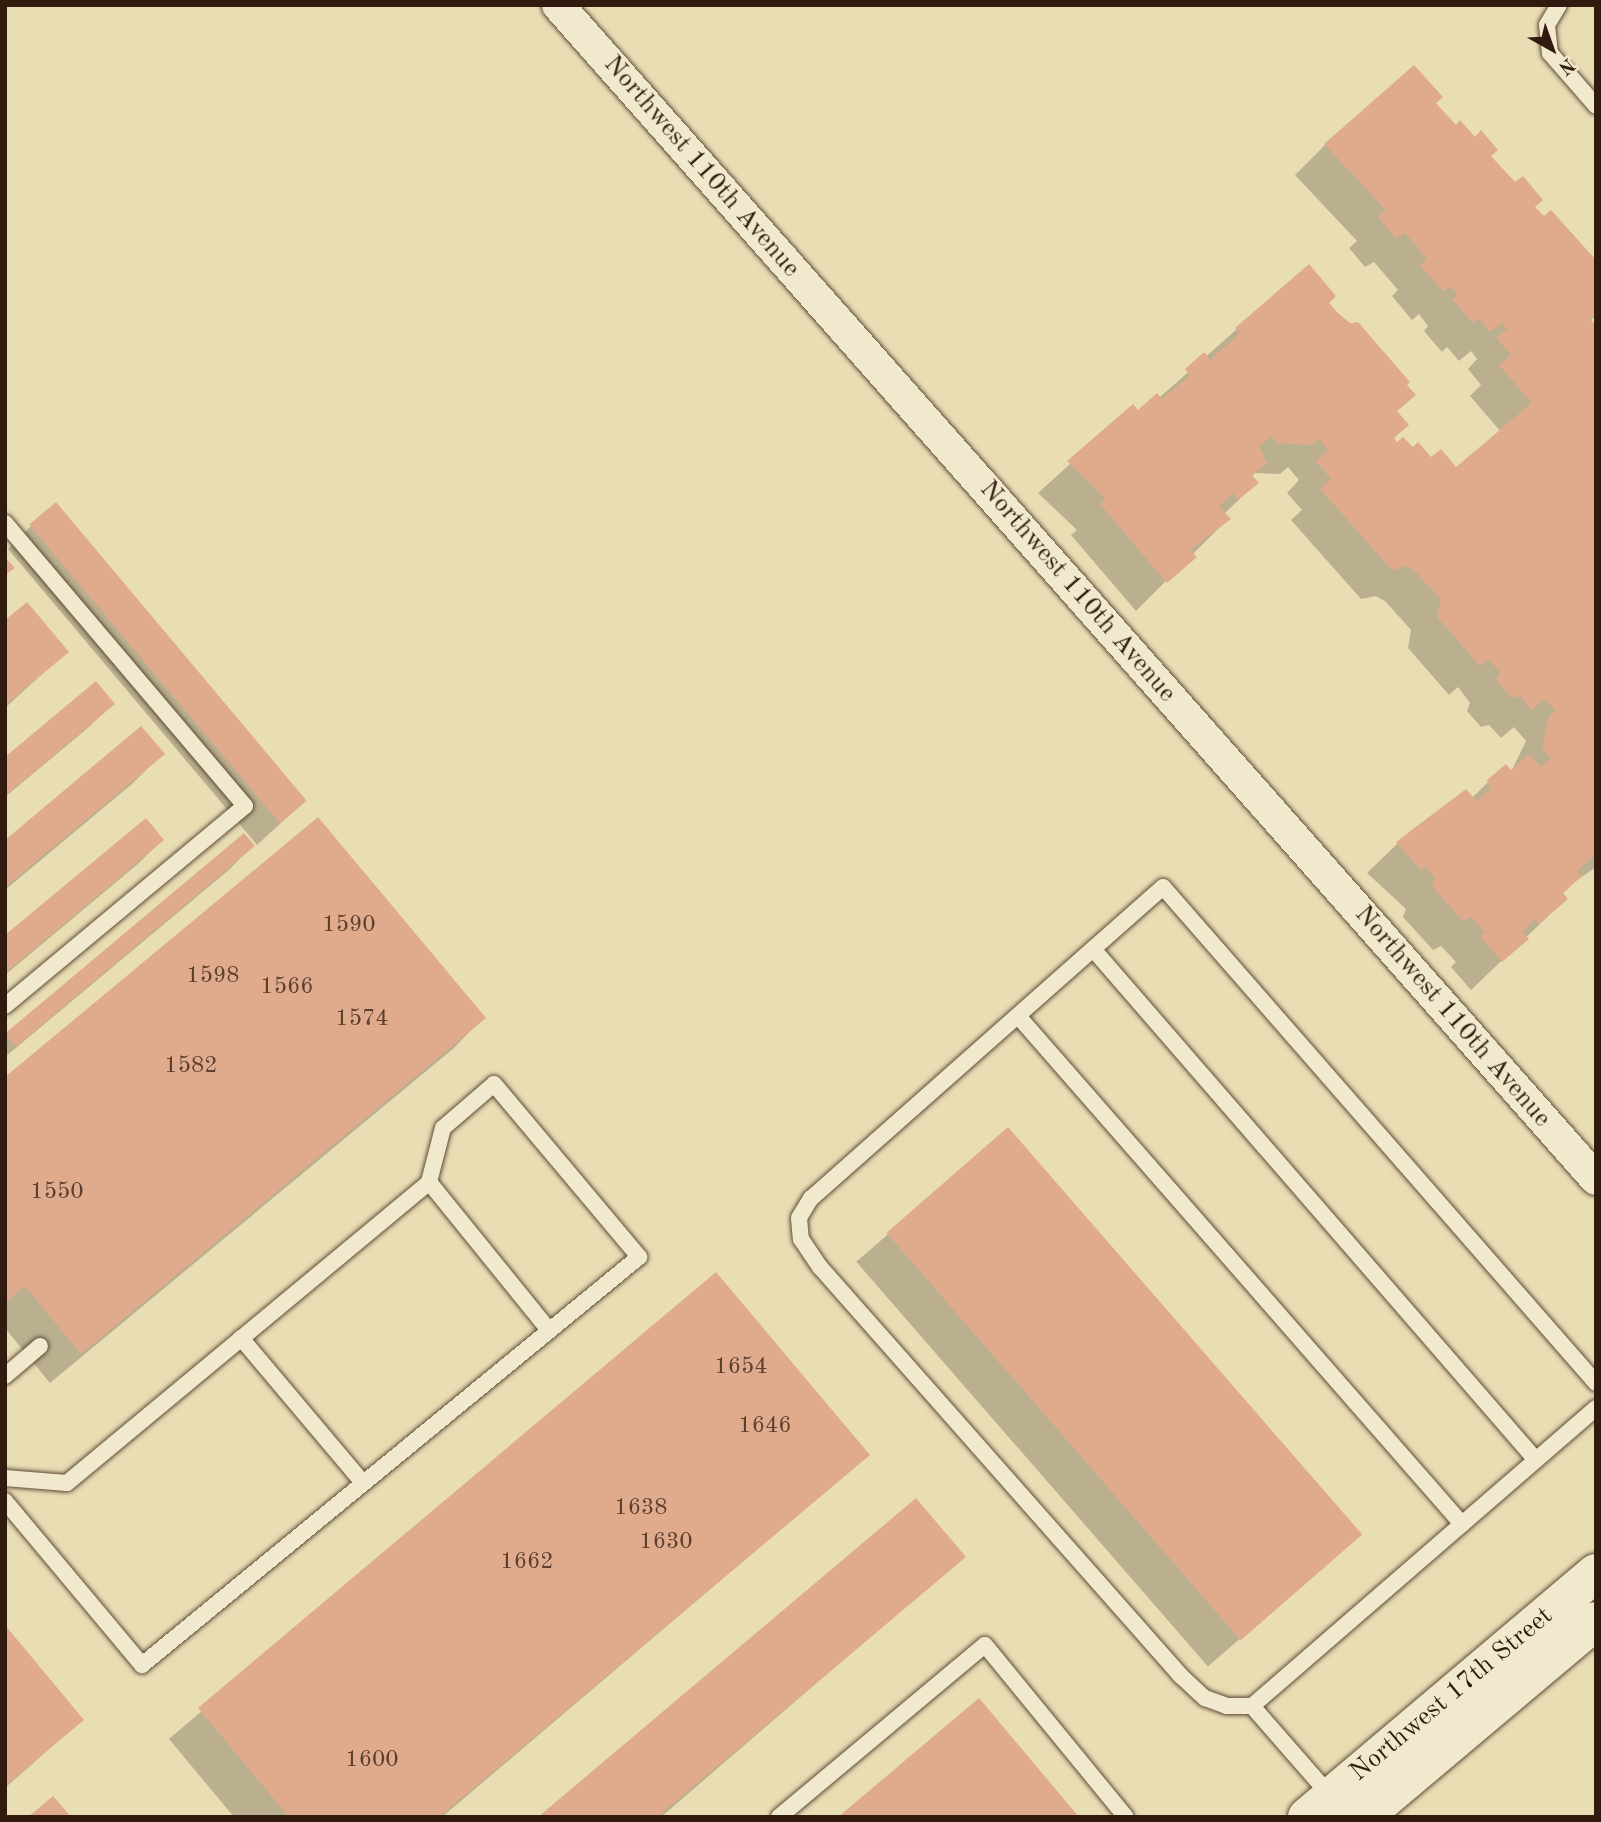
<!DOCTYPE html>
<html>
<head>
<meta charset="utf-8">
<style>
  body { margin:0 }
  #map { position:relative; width:1601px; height:1822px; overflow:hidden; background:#e9ddb4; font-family:"Old Standard TT",serif }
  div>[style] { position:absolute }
  .shadow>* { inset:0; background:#0003; transform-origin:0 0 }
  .building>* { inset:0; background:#e0ab8d; transform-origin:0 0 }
  .roads { filter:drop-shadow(0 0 2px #5f4c38) drop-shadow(0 0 2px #5f4c38) }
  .service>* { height:16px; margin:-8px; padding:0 8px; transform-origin:8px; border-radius:8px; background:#f1e9ce }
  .minor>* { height:32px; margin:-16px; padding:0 16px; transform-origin:16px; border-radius:16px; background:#f1e9ce }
  .tertiary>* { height:38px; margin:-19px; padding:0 19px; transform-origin:19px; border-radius:19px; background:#f1e9ce }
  span { translate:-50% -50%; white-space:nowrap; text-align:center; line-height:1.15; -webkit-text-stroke:6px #f1e9ce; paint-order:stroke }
  .number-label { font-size:23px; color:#5d3f2e }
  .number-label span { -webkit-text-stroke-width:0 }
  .street-label { font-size:26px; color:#311b0f }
  .frame { position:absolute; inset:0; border:7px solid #311b0f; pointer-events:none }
  .north { position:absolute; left:1517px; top:14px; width:70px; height:70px; -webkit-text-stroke:5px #f1e9ce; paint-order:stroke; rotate:140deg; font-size:19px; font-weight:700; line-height:28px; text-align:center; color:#311b0f }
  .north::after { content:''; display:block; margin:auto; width:24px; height:32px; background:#311b0f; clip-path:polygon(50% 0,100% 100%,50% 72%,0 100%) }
</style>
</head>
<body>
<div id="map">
  <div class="shadow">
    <i style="clip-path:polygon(1434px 103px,1534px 207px,1596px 263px,1596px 315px,1590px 321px,1596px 328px,1596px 867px,1573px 883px,1562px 894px,1566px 899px,1471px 990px,1451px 967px,1456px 962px,1441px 946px,1433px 950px,1403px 917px,1406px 909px,1367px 873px,1397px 844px,1466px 791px,1472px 798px,1488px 782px,1511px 772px,1526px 741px,1514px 727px,1501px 738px,1489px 725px,1481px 727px,1467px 711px,1470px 703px,1458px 687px,1449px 695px,1408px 648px,1411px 630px,1386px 602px,1376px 596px,1361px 599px,1291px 520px,1302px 510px,1287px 493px,1299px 480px,1288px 467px,1280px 474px,1255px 473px,1251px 477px,1256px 483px,1224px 514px,1228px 519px,1136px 611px,1071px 535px,1077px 530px,1038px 493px,1133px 407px,1138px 413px,1159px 398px,1237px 329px,1327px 303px,1414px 395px,1396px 412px,1393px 439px,1397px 444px,1456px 470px,1501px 432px,1470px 396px,1481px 385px,1468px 369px,1477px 359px,1471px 351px,1459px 361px,1447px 347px,1442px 352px,1424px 331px,1428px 326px,1419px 314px,1412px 320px,1392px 296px,1398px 290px,1374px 262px,1365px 267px,1349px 248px,1357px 241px,1295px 175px,1325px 145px)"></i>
    <i style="clip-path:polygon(31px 526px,305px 801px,257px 845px,8px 549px)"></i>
    <i style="clip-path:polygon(5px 622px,66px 652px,5px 708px)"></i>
    <i style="clip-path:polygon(112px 704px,89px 727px,5px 797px,5px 760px)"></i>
    <i style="clip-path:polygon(162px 754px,132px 784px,5px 890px,5px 842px)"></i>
    <i style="clip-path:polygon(162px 840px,139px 863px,5px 975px,5px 938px)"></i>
    <i style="clip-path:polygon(252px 846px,230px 869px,5px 1057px,5px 1036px)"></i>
    <i style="clip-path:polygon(483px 1018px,454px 1048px,50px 1383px,5px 1328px,5px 1079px)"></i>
    <i style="left:1008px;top:1130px;width:536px;height:201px;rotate:49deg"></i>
    <i style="clip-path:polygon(716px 1274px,868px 1455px,442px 1817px,234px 1817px,169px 1739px)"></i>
    <i style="clip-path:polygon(963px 1557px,661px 1817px,541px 1817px)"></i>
    <i style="clip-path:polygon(5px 1628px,82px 1720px,5px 1788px)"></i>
  </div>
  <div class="building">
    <i style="clip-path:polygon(1414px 65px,1443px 97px,1436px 103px,1456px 125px,1460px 120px,1475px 137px,1481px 130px,1498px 150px,1491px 156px,1515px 182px,1523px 176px,1543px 200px,1535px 207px,1544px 216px,1551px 210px,1596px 260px,1596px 314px,1590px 319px,1596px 325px,1596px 854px,1577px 871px,1582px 876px,1563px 893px,1568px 899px,1539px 924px,1535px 920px,1522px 931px,1529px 939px,1502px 962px,1480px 936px,1485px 932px,1472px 917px,1463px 921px,1432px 886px,1435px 878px,1425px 866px,1421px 870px,1396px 842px,1466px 789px,1477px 801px,1491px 789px,1487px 780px,1506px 764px,1511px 770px,1529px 754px,1541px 767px,1551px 758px,1542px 748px,1549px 716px,1555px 710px,1545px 699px,1532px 710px,1520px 696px,1512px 698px,1496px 680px,1500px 672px,1489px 659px,1480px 666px,1437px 617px,1441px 600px,1416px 572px,1407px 566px,1392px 570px,1320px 489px,1331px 479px,1316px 461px,1328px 450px,1319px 439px,1311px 445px,1278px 443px,1271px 436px,1259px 446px,1267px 463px,1252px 475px,1259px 483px,1238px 500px,1233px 493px,1219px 506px,1231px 519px,1190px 550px,1197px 557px,1167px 583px,1100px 504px,1106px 499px,1067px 461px,1133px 404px,1138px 410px,1157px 393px,1162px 399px,1190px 375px,1185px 369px,1204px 352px,1210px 360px,1240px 333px,1235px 328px,1309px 264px,1336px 296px,1329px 303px,1339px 314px,1350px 323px,1358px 322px,1410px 382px,1407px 385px,1416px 395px,1397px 411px,1409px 425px,1394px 438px,1397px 442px,1403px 437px,1413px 447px,1418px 442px,1431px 457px,1441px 449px,1456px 467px,1532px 403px,1499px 365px,1511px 355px,1496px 338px,1507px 329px,1502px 323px,1490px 332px,1478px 318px,1473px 323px,1452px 299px,1458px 295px,1450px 286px,1443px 291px,1420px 265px,1427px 259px,1405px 233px,1396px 238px,1378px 217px,1386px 210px,1324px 144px)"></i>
    <i style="left:56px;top:502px;width:390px;height:35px;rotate:50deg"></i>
    <i style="clip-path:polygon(5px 557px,15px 568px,5px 575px)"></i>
    <i style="clip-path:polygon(27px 602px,69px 652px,5px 705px,5px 620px)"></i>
    <i style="clip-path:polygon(96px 681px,115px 704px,5px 796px,5px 757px)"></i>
    <i style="clip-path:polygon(141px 726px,165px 754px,5px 887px,5px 840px)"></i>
    <i style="clip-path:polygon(318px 817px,486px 1018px,81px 1354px,25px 1286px,5px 1303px,5px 1077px)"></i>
    <i style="clip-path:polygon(146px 818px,164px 840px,5px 973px,5px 935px)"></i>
    <i style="left:244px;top:833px;width:17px;height:312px;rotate:50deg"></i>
    <i style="left:1008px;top:1127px;width:540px;height:161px;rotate:49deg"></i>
    <i style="clip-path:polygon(716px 1272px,870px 1455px,439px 1817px,289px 1817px,198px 1708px)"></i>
    <i style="clip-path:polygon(916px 1498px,966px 1557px,657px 1817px,538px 1817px)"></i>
    <i style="clip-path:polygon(5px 1625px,84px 1720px,5px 1786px)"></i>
    <i style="clip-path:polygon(979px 1698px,1079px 1817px,838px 1817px)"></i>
    <i style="clip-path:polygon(53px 1796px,71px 1817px,28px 1817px)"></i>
  </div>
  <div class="roads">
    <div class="service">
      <i style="left:1559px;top:5px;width:23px;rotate:121deg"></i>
      <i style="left:1547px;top:25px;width:28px;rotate:84deg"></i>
      <i style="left:1550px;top:53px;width:70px;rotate:49deg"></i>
      <i style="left:5px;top:523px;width:371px;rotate:49.7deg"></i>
      <i style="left:245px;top:806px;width:312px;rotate:140.2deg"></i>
      <i style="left:1093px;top:949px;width:676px;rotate:49.08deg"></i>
      <i style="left:1018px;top:1016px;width:675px;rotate:48.85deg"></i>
      <i style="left:429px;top:1182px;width:191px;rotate:51deg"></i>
      <i style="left:241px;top:1338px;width:189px;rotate:49.9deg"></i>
      <i style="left:5px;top:1376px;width:46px;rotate:-40.6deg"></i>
      <i style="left:1596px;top:1383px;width:658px;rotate:-131.12deg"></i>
      <i style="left:1163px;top:887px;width:470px;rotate:138.5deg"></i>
      <i style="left:811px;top:1198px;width:23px;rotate:121deg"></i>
      <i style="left:799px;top:1218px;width:21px;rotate:85deg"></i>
      <i style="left:801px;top:1239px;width:34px;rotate:56deg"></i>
      <i style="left:820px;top:1267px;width:546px;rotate:48.57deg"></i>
      <i style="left:1181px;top:1676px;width:33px;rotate:43deg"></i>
      <i style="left:1205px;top:1698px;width:23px;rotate:20deg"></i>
      <i style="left:1227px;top:1706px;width:25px"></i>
      <i style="left:1252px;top:1706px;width:455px;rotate:-40.9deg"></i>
      <i style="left:5px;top:1478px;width:62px;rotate:4.6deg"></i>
      <i style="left:67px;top:1483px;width:471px;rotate:-39.7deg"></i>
      <i style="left:429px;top:1182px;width:56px;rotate:-75.5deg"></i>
      <i style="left:443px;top:1128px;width:67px;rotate:-40.8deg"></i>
      <i style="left:494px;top:1084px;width:226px;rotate:50deg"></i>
      <i style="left:639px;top:1257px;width:643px;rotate:140.62deg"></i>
      <i style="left:142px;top:1665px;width:214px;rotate:-129.9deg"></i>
      <i style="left:1252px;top:1706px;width:147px;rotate:48.9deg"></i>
      <i style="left:779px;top:1817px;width:268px;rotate:-39.9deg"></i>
      <i style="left:985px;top:1645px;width:222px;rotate:50.7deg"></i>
    </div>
    <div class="minor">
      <i style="left:558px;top:5px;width:1567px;rotate:48.52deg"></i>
    </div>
    <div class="tertiary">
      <i style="left:1307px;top:1817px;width:378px;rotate:-40.2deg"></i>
      <i style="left:1363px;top:1817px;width:304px;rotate:-40.1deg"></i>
    </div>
  </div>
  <div class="number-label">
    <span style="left:349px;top:925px">1590</span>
    <span style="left:213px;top:976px">1598</span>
    <span style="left:287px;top:987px">1566</span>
    <span style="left:362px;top:1019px">1574</span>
    <span style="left:191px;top:1066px">1582</span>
    <span style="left:57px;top:1192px">1550</span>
    <span style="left:741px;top:1367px">1654</span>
    <span style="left:765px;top:1426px">1646</span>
    <span style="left:641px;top:1508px">1638</span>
    <span style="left:666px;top:1542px">1630</span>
    <span style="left:527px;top:1562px">1662</span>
    <span style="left:372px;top:1760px">1600</span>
  </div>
  <div class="street-label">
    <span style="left:701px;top:167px;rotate:49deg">Northwest 110th Avenue</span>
    <span style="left:1077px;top:592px;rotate:49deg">Northwest 110th Avenue</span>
    <span style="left:1452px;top:1017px;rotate:49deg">Northwest 110th Avenue</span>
    <span style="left:1452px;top:1695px;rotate:-40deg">Northwest 17th Street</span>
  </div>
  <div class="frame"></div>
  <div class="north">N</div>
</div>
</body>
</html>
